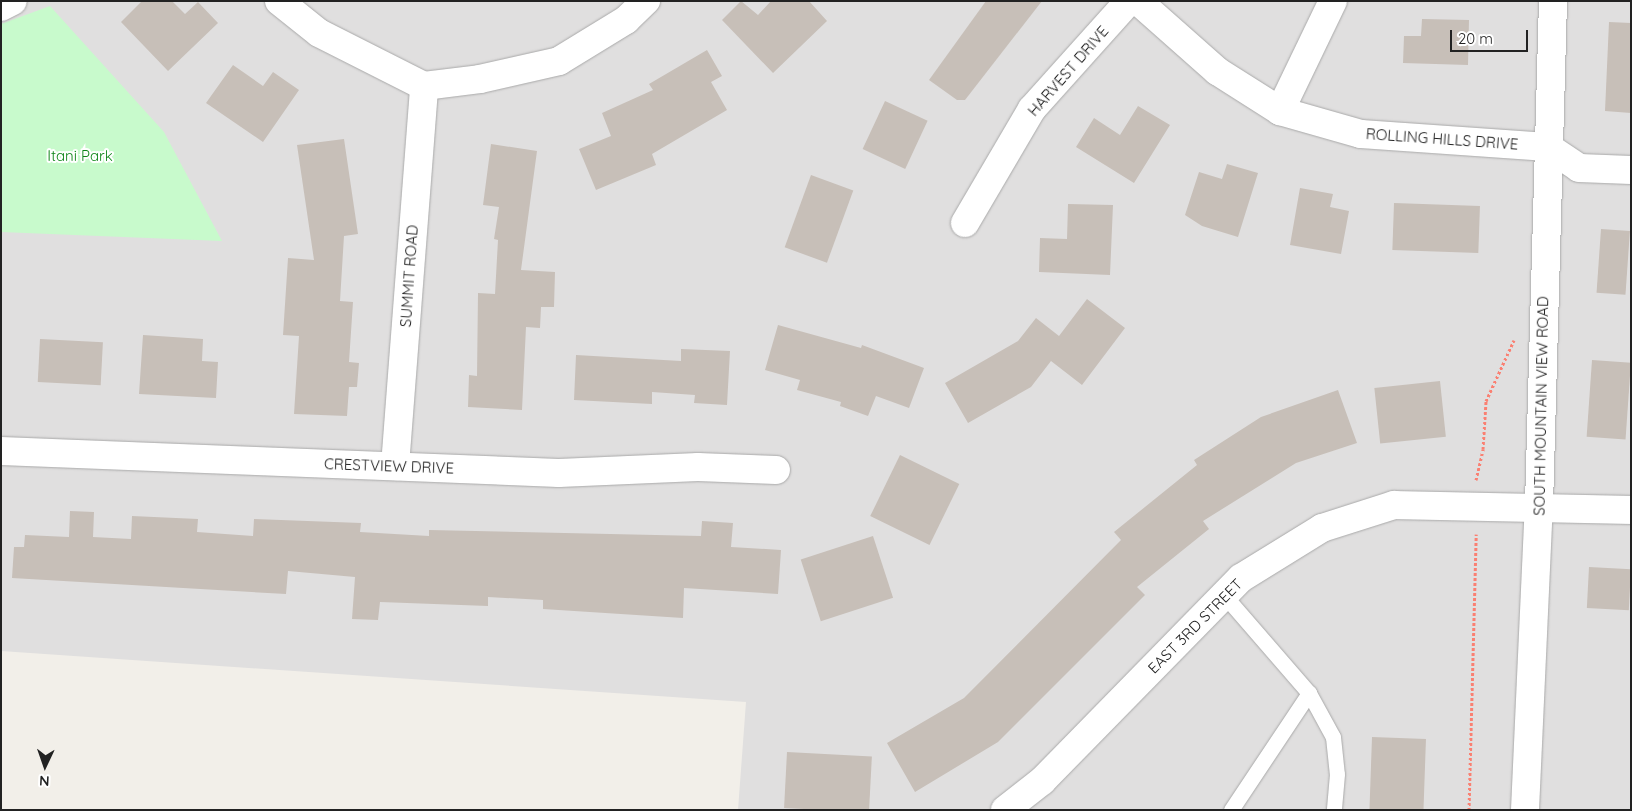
<!DOCTYPE html>
<html>
<head>
<meta charset="utf-8">
<style>
  body { margin:0 }
  #map { position:relative; width:1632px; height:811px; overflow:hidden; background:#f2efe9; font-family:Quicksand,sans-serif }
  div>[style] { position:absolute }
  .residential>* { inset:0; background:#e0dfdf }
  .park>* { inset:0; background:#c8facc }
  .building>* { inset:0; background:#c7bfb8; transform-origin:0 0 }
  .path>* { height:3px; margin-top:-1.5px; transform-origin:0; background:repeating-linear-gradient(90deg,#fa8072 0 2.5px,transparent 0 5px) }
  .roads { filter:drop-shadow(0 0 1px #a9a9a9) drop-shadow(0 0 1px #a9a9a9) }
  .service>* { height:15px; margin:-7.5px; padding:0 7.5px; transform-origin:7.5px; border-radius:7.5px; background:#fff }
  .minor>* { height:28px; margin:-14px; padding:0 14px; transform-origin:14px; border-radius:14px; background:#fff }
  .tertiary>* { height:28px; margin:-14px; padding:0 14px; transform-origin:14px; border-radius:14px; background:#fff }
  span { translate:-50% -50%; white-space:nowrap; text-align:center; line-height:1.15; -webkit-text-stroke:4px #fff; paint-order:stroke }
  .street-label { font-size:15px; color:#222 }
  .park-label { font-size:15px; color:#0c8416 }
  .frame { position:absolute; inset:0; border:2px solid #222; pointer-events:none }
  .north { position:absolute; left:20px; top:741px; width:50px; height:50px; -webkit-text-stroke:4px #fff; paint-order:stroke; rotate:183deg; font-size:14px; font-weight:700; line-height:20px; text-align:center; color:#222 }
  .north::after { content:''; display:block; margin:auto; width:18px; height:22px; background:#222; clip-path:polygon(50% 0,100% 100%,50% 72%,0 100%) }
  .scale { position:absolute; left:1450px; top:30px; width:78px; height:22px; box-sizing:border-box; border:2px solid #222; border-top:0; padding-left:6px; font-size:15px; line-height:18px; white-space:nowrap; color:#222; -webkit-text-stroke:4px #fff; paint-order:stroke }
</style>
</head>
<body>
<div id="map">
  <div class="residential">
    <i style="clip-path:polygon(1px 1px,1631px 1px,1631px 810px,738px 810px,746px 702px,1px 651px)"></i>
  </div>
  <div class="park">
    <i style="clip-path:polygon(50px 6px,164px 132px,222px 241px,1px 232px,1px 24px)"></i>
  </div>
  <div class="building">
    <i style="clip-path:polygon(142px 1px,172px 1px,185px 14px,198px 2px,218px 23px,168px 71px,121px 22px)"></i>
    <i style="clip-path:polygon(741px 1px,758px 15px,771px 1px,809px 1px,827px 21px,773px 73px,722px 20px)"></i>
    <i style="clip-path:polygon(986px 1px,1042px 1px,965px 100px,957px 100px,929px 80px)"></i>
    <i style="clip-path:polygon(1422px 19px,1469px 20px,1468px 65px,1403px 63px,1404px 36px,1421px 36px)"></i>
    <i style="clip-path:polygon(1609px 22px,1631px 23px,1631px 113px,1605px 111px)"></i>
    <i style="clip-path:polygon(707px 50px,722px 76px,711px 82px,727px 110px,652px 154px,656px 165px,596px 190px,579px 149px,611px 136px,602px 113px,653px 90px,649px 84px)"></i>
    <i style="clip-path:polygon(233px 65px,263px 86px,273px 72px,299px 90px,263px 142px,206px 103px)"></i>
    <i style="left:885px;top:101px;width:47px;height:53px;rotate:25deg"></i>
    <i style="clip-path:polygon(1138px 106px,1170px 125px,1134px 183px,1076px 147px,1094px 118px,1120px 135px)"></i>
    <i style="clip-path:polygon(344px 139px,358px 234px,344px 236px,340px 301px,353px 302px,349px 362px,359px 363px,357px 387px,349px 387px,347px 416px,294px 414px,299px 336px,283px 335px,288px 258px,314px 260px,297px 145px)"></i>
    <i style="clip-path:polygon(491px 144px,537px 151px,521px 270px,555px 272px,554px 307px,541px 307px,540px 328px,526px 327px,522px 410px,468px 407px,469px 375px,477px 376px,478px 293px,495px 294px,498px 240px,494px 239px,499px 207px,483px 205px)"></i>
    <i style="clip-path:polygon(1227px 164px,1258px 173px,1238px 237px,1202px 226px,1185px 215px,1199px 172px,1222px 179px)"></i>
    <i style="left:811px;top:175px;width:45px;height:77px;rotate:20deg"></i>
    <i style="clip-path:polygon(1300px 188px,1333px 194px,1330px 207px,1349px 211px,1341px 254px,1290px 245px)"></i>
    <i style="left:1394px;top:203px;width:86px;height:47px;rotate:2deg"></i>
    <i style="clip-path:polygon(1068px 204px,1113px 205px,1110px 275px,1039px 272px,1040px 238px,1067px 239px)"></i>
    <i style="left:1601px;top:229px;width:29px;height:64px;rotate:4deg"></i>
    <i style="clip-path:polygon(1087px 299px,1125px 328px,1082px 385px,1051px 361px,1031px 387px,968px 423px,945px 383px,1018px 341px,1036px 318px,1059px 336px)"></i>
    <i style="clip-path:polygon(778px 325px,861px 348px,862px 345px,924px 368px,909px 408px,876px 396px,868px 416px,840px 406px,841px 402px,797px 390px,800px 380px,765px 370px)"></i>
    <i style="clip-path:polygon(143px 335px,203px 339px,202px 361px,218px 362px,216px 398px,139px 394px)"></i>
    <i style="left:40px;top:339px;width:63px;height:43px;rotate:3deg"></i>
    <i style="clip-path:polygon(681px 349px,730px 351px,727px 405px,694px 403px,695px 395px,652px 392px,652px 404px,574px 400px,576px 355px,681px 361px)"></i>
    <i style="left:1592px;top:360px;width:39px;height:77px;rotate:4deg"></i>
    <i style="left:1440px;top:381px;width:56px;height:66px;rotate:84deg"></i>
    <i style="clip-path:polygon(1338px 390px,1357px 443px,1296px 463px,1203px 521px,1209px 529px,1137px 587px,1145px 595px,998px 742px,915px 792px,887px 743px,964px 698px,1121px 540px,1114px 532px,1197px 465px,1194px 460px,1261px 417px)"></i>
    <i style="left:900px;top:455px;width:66px;height:68px;rotate:26deg"></i>
    <i style="clip-path:polygon(70px 511px,94px 512px,93px 537px,131px 539px,132px 516px,198px 519px,197px 532px,253px 536px,254px 519px,361px 523px,360px 532px,429px 536px,429px 530px,701px 536px,702px 521px,733px 523px,731px 547px,781px 550px,778px 594px,684px 588px,683px 618px,543px 609px,543px 600px,488px 597px,488px 606px,380px 602px,378px 620px,352px 619px,355px 577px,288px 571px,286px 594px,12px 578px,14px 547px,24px 547px,25px 535px,69px 537px)"></i>
    <i style="left:873px;top:536px;width:65px;height:76px;rotate:72deg"></i>
    <i style="left:1589px;top:567px;width:42px;height:41px;rotate:3deg"></i>
    <i style="left:1372px;top:737px;width:54px;height:73px;rotate:2deg"></i>
    <i style="left:787px;top:752px;width:85px;height:56px;rotate:3deg"></i>
  </div>
  <div class="path">
    <i style="left:1476px;top:480px;width:32px;rotate:-77deg"></i>
    <i style="left:1483px;top:449px;width:48px;rotate:-86.4deg"></i>
    <i style="left:1486px;top:401px;width:67px;rotate:-65.3deg"></i>
    <i style="left:1469px;top:810px;width:276px;rotate:-88.5deg"></i>
  </div>
  <div class="roads">
    <div class="service">
      <i style="left:1224px;top:595px;width:130px;rotate:49.1deg"></i>
      <i style="left:1309px;top:693px;width:50px;rotate:61.4deg"></i>
      <i style="left:1333px;top:737px;width:37px;rotate:84deg"></i>
      <i style="left:1337px;top:774px;width:36px;rotate:95deg"></i>
      <i style="left:1231px;top:810px;width:141px;rotate:-56.3deg"></i>
    </div>
    <div class="minor">
      <i style="left:279px;top:1px;width:51px;rotate:38.7deg"></i>
      <i style="left:319px;top:33px;width:118px;rotate:26.8deg"></i>
      <i style="left:424px;top:86px;width:56px;rotate:-7.1deg"></i>
      <i style="left:480px;top:79px;width:81px;rotate:-12.8deg"></i>
      <i style="left:559px;top:61px;width:79px;rotate:-31.5deg"></i>
      <i style="left:626px;top:20px;width:28px;rotate:-44deg"></i>
      <i style="left:1138px;top:1px;width:106px;rotate:41.5deg"></i>
      <i style="left:1217px;top:71px;width:75px;rotate:32.4deg"></i>
      <i style="left:1280px;top:111px;width:84px;rotate:15.9deg"></i>
      <i style="left:1361px;top:134px;width:187px;rotate:4deg"></i>
      <i style="left:1548px;top:147px;width:37px;rotate:34deg"></i>
      <i style="left:1579px;top:168px;width:52px;rotate:2.2deg"></i>
      <i style="left:1px;top:7px;width:13px;rotate:-27deg"></i>
      <i style="left:1280px;top:111px;width:122px;rotate:-64.3deg"></i>
      <i style="left:965px;top:223px;width:132px;rotate:-59.6deg"></i>
      <i style="left:1032px;top:109px;width:145px;rotate:-48.1deg"></i>
      <i style="left:1px;top:451px;width:558px;rotate:2.26deg"></i>
      <i style="left:559px;top:473px;width:139px;rotate:-2.5deg"></i>
      <i style="left:698px;top:467px;width:78px;rotate:2.2deg"></i>
      <i style="left:395px;top:466px;width:381px;rotate:-85.6deg"></i>
      <i style="left:1005px;top:810px;width:47px;rotate:-38.1deg"></i>
      <i style="left:1042px;top:781px;width:284px;rotate:-45.6deg"></i>
      <i style="left:1241px;top:578px;width:95px;rotate:-31.7deg"></i>
      <i style="left:1322px;top:528px;width:76px;rotate:-17.7deg"></i>
      <i style="left:1394px;top:505px;width:237px;rotate:1.2deg"></i>
    </div>
    <div class="tertiary">
      <i style="left:1525px;top:810px;width:305px;rotate:-87.4deg"></i>
      <i style="left:1539px;top:505px;width:504px;rotate:-88.41deg"></i>
    </div>
  </div>
  <div class="street-label">
    <span style="left:1068px;top:71px;rotate:-49deg">HARVEST DRIVE</span>
    <span style="left:1442px;top:139px;rotate:4deg">ROLLING HILLS DRIVE</span>
    <span style="left:409px;top:276px;rotate:-86deg">SUMMIT ROAD</span>
    <span style="left:1541px;top:406px;rotate:-89deg">SOUTH MOUNTAIN VIEW ROAD</span>
    <span style="left:389px;top:466px;rotate:2deg">CRESTVIEW DRIVE</span>
    <span style="left:1195px;top:626px;rotate:-45deg">EAST 3RD STREET</span>
  </div>
  <div class="park-label">
    <span style="left:80px;top:156px">Itani Park</span>
  </div>
  <div class="frame"></div>
  <div class="north">N</div>
  <div class="scale">20 m</div>
</div>
</body>
</html>
